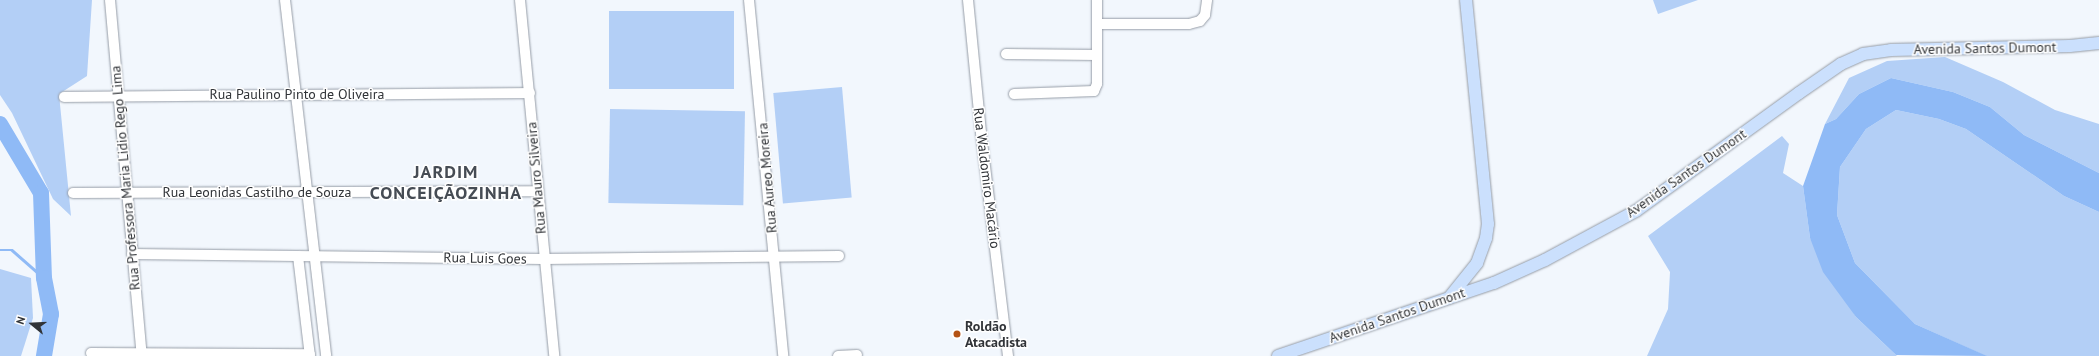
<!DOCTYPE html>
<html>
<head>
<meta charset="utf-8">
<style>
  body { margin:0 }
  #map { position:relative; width:2099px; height:356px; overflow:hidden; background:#f2f7fd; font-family:"PT Sans",sans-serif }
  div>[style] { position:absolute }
  .green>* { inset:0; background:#b3cff6; transform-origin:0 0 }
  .water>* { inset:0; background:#8fbaf6 }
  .stream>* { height:2.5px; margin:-1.25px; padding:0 1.25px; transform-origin:1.25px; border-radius:1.25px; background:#8fbaf6 }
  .river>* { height:16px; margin:-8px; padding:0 8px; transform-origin:8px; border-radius:8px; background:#8fbaf6 }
  .roads { filter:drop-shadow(0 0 1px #969da7) drop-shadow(0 0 1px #969da7) }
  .minor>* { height:10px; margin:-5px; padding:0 5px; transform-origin:5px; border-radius:5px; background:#fff }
  .major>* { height:12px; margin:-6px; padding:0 6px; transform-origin:6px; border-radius:6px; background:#cbe0fd }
  .dots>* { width:11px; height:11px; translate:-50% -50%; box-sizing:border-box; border:2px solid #fff; border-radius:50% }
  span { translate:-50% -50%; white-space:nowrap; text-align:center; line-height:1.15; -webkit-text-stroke:3px #fff; paint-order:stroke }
  .street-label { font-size:14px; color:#313438 }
  .poi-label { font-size:14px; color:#313438; font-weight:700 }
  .left { translate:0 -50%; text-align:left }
  .district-label { font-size:18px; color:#464c54; font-weight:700; letter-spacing:1px }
  .north { position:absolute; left:12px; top:304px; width:40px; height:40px; -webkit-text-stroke:3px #fff; paint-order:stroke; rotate:288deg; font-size:11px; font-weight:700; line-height:16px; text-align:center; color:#313438 }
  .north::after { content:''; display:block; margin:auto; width:14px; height:18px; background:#313438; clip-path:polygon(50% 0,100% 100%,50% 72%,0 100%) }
</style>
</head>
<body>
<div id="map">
  <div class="green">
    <i style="clip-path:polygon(0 0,92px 0,87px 76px,59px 94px,71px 216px,53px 199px,12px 113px,0 95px)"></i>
    <i style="clip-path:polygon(1653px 0,1698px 0,1658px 14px)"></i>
    <i style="left:609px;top:11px;width:125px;height:78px"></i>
    <i style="clip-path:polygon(1945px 57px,2003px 82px,2055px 110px,2099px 124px,2099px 173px,2024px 135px,1990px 107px,1953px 92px,1891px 78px,1859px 94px,1836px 119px,1825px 124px,1849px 78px,1887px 61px)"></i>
    <i style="left:842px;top:87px;width:111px;height:69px;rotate:85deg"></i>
    <i style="left:610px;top:109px;width:135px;height:94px;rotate:1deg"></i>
    <i style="clip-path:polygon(1896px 110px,1939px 119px,1966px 129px,2064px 196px,2099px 212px,2099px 356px,1986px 356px,1915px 324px,1855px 263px,1837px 215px,1840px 167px,1866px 129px)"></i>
    <i style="clip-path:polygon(1782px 136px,1789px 144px,1783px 173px,1803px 186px,1810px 238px,1856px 317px,1897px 356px,1647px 356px,1668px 309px,1670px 272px,1648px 236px)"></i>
    <i style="clip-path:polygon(0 269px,31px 278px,33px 318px,21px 356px,0 356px)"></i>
  </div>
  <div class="water">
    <i style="clip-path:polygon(1891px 78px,1953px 92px,1990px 107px,2024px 135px,2099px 173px,2099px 212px,2064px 196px,1966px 129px,1939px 119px,1896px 110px,1866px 129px,1840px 167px,1837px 215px,1855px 263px,1915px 324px,1987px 356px,1896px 355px,1856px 317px,1823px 272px,1810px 238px,1803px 186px,1825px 124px,1836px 119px,1859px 94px)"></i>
  </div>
  <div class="stream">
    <i style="left:0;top:250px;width:12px"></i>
    <i style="left:12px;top:250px;width:43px;rotate:41.2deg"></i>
  </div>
  <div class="river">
    <i style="left:0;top:124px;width:80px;rotate:59.3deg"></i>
    <i style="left:41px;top:193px;width:85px;rotate:88deg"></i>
    <i style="left:44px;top:278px;width:37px;rotate:79deg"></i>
    <i style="left:51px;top:314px;width:43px;rotate:99.5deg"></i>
  </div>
  <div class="roads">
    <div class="minor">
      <i style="left:110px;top:0;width:357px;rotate:84.9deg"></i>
      <i style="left:285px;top:0;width:358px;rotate:83.4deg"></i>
      <i style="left:520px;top:0;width:358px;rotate:84.5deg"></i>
      <i style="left:749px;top:0;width:358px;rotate:84.5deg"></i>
      <i style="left:968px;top:0;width:134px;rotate:84.4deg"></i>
      <i style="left:981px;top:133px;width:225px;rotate:83.1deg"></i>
      <i style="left:1097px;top:24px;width:92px"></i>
      <i style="left:1189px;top:24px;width:11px;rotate:-15deg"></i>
      <i style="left:1200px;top:21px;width:8px;rotate:-50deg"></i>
      <i style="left:1205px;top:15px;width:15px;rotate:-82deg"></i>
      <i style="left:1006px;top:54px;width:91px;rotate:0.6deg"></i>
      <i style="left:1097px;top:55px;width:55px;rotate:-90deg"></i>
      <i style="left:1014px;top:94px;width:80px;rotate:-2.1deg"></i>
      <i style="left:1094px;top:91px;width:8px;rotate:-67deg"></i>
      <i style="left:1097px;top:84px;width:29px;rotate:-90deg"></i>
      <i style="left:64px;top:97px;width:466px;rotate:-0.5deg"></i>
      <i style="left:73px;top:193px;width:464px;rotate:-0.2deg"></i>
      <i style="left:132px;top:254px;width:411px;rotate:0.7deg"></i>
      <i style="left:543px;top:259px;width:296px;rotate:-0.6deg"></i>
      <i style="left:298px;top:256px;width:101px;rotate:83.2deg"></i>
      <i style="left:91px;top:353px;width:219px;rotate:0.3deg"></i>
      <i style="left:838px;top:356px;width:19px;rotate:-3deg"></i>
    </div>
    <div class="major">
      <i style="left:1449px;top:298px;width:45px;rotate:-51.3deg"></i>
      <i style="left:1477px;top:263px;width:27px;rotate:-70deg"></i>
      <i style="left:1486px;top:238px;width:14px;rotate:-82deg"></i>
      <i style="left:1488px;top:224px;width:225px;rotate:-95.6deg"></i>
      <i style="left:1278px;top:356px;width:228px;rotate:-18.7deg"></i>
      <i style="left:1494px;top:283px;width:56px;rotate:-24.3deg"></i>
      <i style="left:1545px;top:260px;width:103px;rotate:-28.3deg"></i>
      <i style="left:1636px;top:211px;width:201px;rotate:-35.9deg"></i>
      <i style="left:1799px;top:93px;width:51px;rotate:-34.6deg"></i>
      <i style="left:1841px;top:64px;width:24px;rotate:-24deg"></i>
      <i style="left:1863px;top:54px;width:28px;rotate:-8deg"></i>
      <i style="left:1891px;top:50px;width:179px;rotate:-1.3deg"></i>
      <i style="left:2070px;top:46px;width:29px;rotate:-6deg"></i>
    </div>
  </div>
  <div class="dots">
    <i style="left:957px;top:334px;background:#b45315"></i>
  </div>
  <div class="street-label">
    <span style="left:1985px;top:48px;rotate:-1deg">Avenida Santos Dumont</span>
    <span style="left:297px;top:94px">Rua Paulino Pinto de Oliveira</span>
    <span style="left:1686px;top:173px;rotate:-35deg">Avenida Santos Dumont</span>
    <span style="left:125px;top:178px;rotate:-95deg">Rua Professora Maria Lidio Rego Lima</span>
    <span style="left:536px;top:178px;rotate:-95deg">Rua Mauro Silveira</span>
    <span style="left:767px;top:178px;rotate:-95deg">Rua Aureo Moreira</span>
    <span style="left:987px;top:178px;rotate:83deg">Rua Waldomiro Macário</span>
    <span style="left:257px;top:192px">Rua Leonidas Castilho de Souza</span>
    <span style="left:485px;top:258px;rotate:1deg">Rua Luis Goes</span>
    <span style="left:1397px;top:315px;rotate:-19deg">Avenida Santos Dumont</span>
  </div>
  <div class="poi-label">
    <span class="left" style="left:965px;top:334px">Roldão<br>Atacadista</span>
  </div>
  <div class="district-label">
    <span style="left:446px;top:183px">JARDIM<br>CONCEIÇÃOZINHA</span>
  </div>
  <div class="north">N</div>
</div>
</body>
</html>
